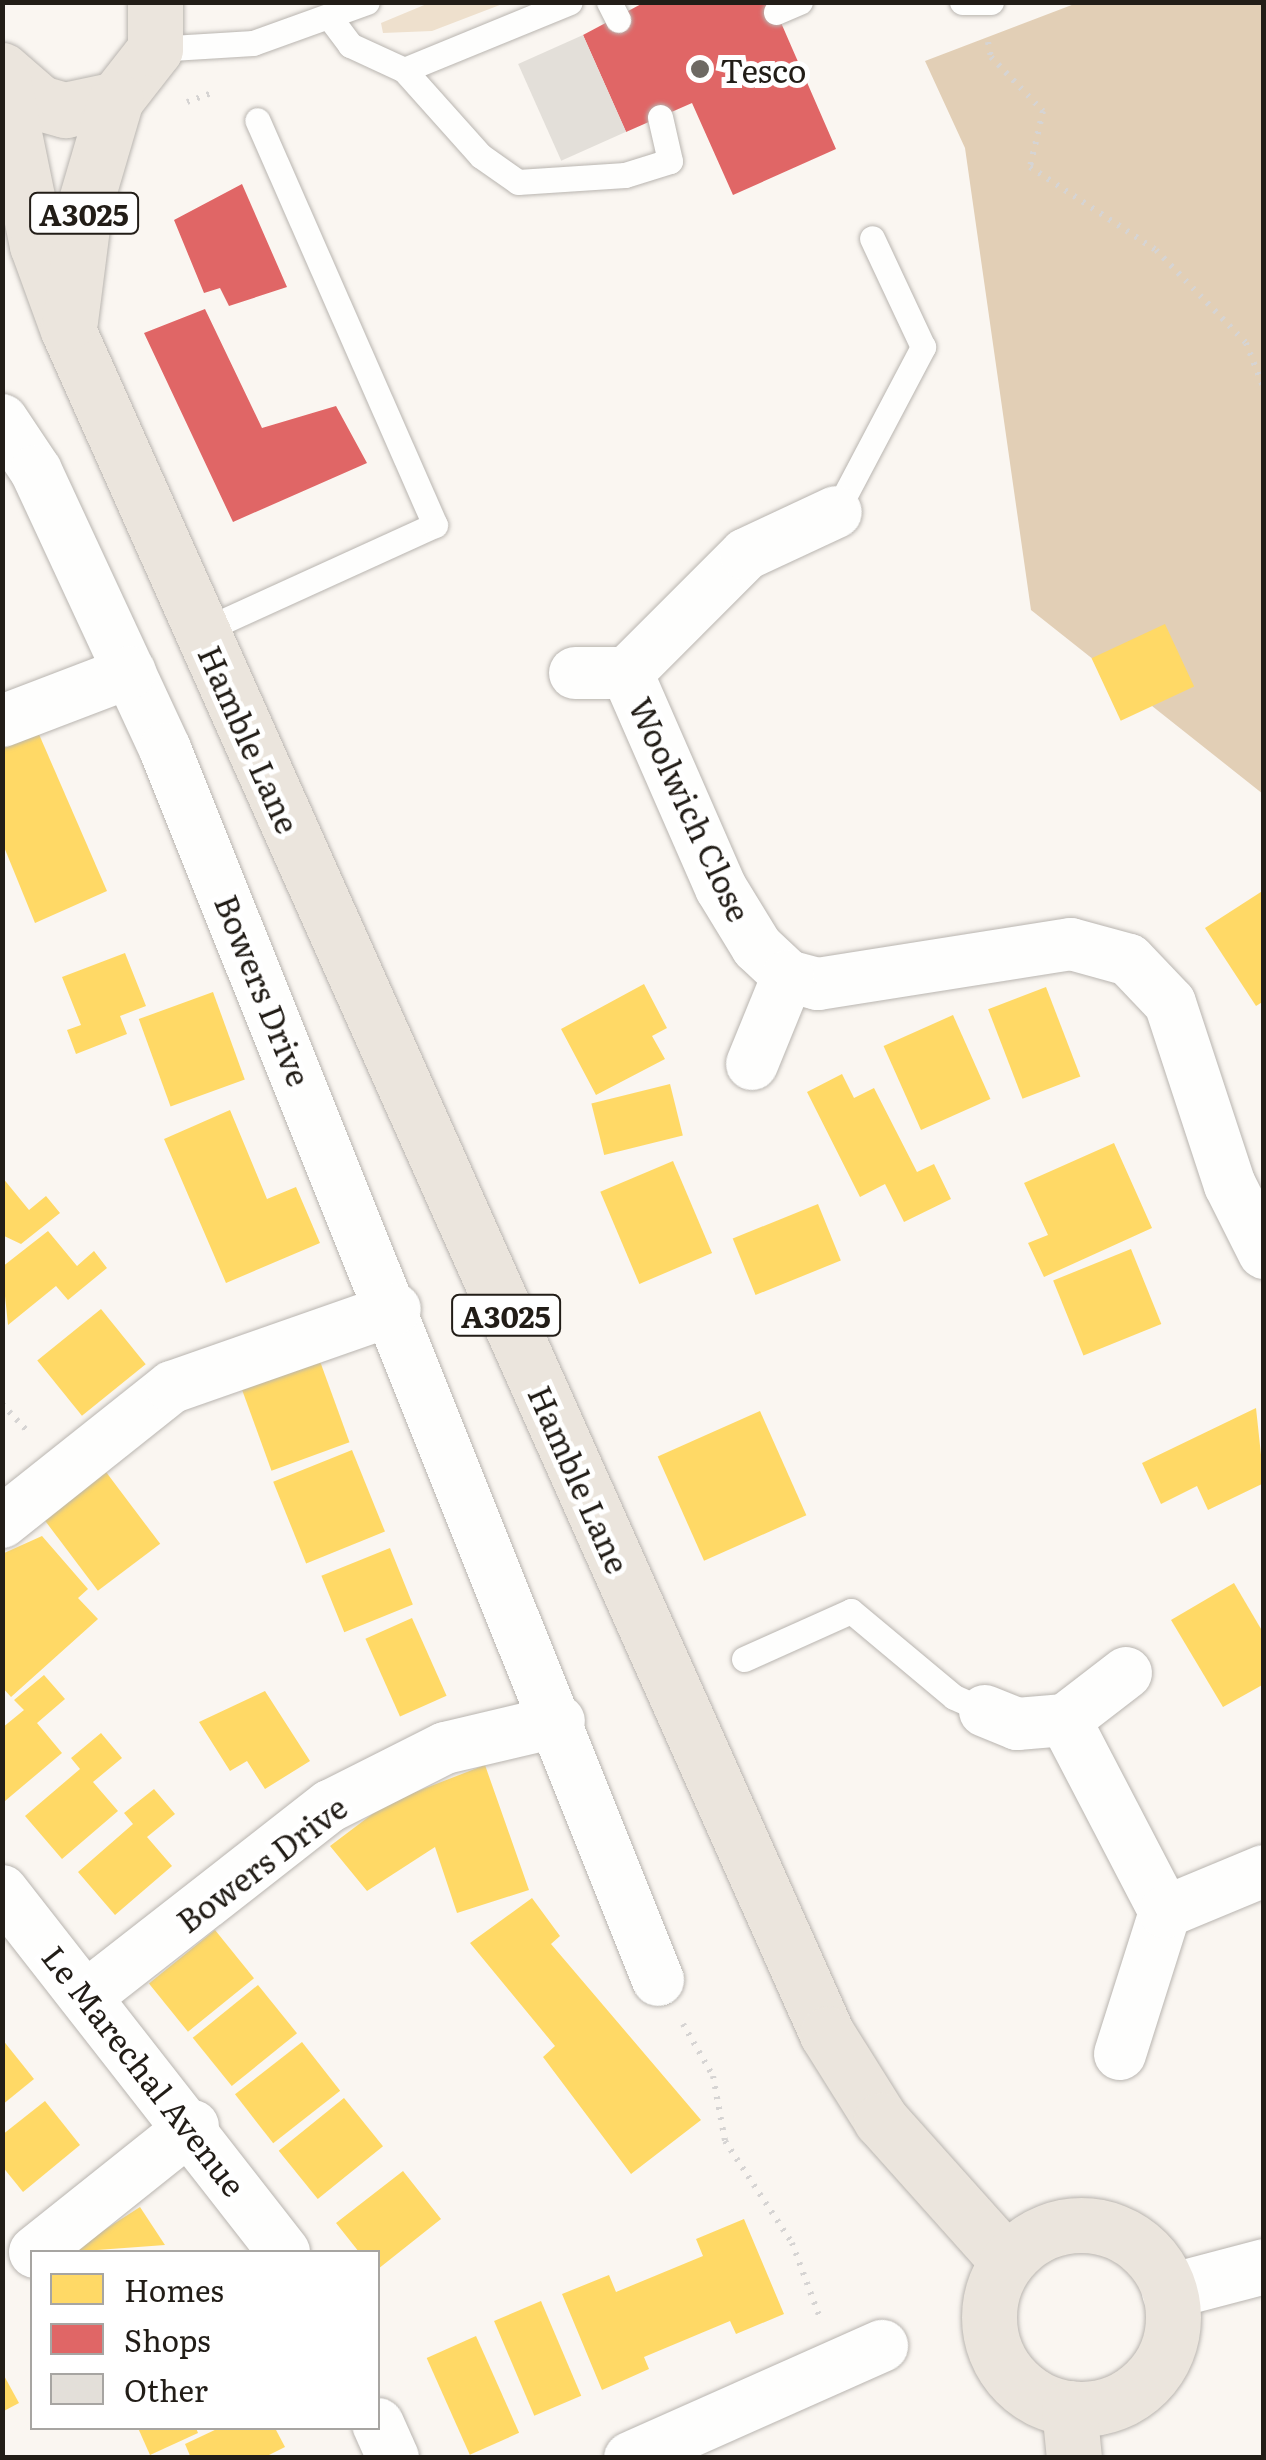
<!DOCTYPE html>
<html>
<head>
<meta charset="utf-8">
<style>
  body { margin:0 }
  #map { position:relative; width:1266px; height:2460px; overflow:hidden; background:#faf6f1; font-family:Literata,serif }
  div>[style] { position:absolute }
  .green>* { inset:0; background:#eee0cd }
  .forest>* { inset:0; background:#e2cfb6 }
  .homes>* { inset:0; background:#ffd966; transform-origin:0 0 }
  .shops>* { inset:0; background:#e06666 }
  .building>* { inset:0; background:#e3dfd9; transform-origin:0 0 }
  .path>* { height:6px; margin-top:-3px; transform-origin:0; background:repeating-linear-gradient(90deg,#d6d4d3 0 2.5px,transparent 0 10.5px) }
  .roads { filter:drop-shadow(0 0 2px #b9b5b0) drop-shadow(0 0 2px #b9b5b0) }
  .service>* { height:25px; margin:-12.5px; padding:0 12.5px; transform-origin:12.5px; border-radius:12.5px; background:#fefefd }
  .minor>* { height:52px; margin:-26px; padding:0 26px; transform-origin:26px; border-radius:26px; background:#fefefd }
  .tertiary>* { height:55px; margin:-27.5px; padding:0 27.5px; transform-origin:27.5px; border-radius:27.5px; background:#fefefd }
  .primary>* { height:55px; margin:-27.5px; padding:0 27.5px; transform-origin:27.5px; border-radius:27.5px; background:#ebe5dd }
  .primary>.ring { margin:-27.5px; padding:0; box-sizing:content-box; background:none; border:55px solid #ebe5dd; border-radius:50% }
  .dots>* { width:28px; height:28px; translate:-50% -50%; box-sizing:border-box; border:5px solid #fff; border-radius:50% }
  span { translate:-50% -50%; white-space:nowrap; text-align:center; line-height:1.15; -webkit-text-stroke:10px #fff; paint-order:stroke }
  .shield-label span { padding:2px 8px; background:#fff; border:2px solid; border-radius:8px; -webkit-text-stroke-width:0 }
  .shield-label { font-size:30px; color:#221d17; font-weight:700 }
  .poi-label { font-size:32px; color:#221d17 }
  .left { translate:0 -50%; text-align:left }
  .street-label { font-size:32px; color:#221d17 }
  .frame { position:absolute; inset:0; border:5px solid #221d17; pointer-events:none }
  .legend { position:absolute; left:30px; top:2250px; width:350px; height:180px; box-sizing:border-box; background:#fff; border:2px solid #a7a5a2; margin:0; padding:12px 18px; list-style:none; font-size:30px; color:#221d17 }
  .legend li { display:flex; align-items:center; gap:20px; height:50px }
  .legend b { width:50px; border:2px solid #a7a5a2 }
</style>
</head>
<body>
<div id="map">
  <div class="green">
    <i style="clip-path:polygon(429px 3px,429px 2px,505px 3px,432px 31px,383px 33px,381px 23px)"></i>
  </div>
  <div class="forest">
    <i style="clip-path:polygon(1077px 3px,1263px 3px,1263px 794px,1031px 610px,965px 148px,925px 61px)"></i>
  </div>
  <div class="homes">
    <i style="left:1165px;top:624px;width:69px;height:81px;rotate:65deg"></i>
    <i style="clip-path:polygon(38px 732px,107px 891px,35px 923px,2px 842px,2px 746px)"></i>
    <i style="clip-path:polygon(1264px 890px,1264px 1001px,1256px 1006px,1205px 928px)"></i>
    <i style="clip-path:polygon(125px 953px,146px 1006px,120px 1016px,127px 1034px,76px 1054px,67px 1030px,81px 1025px,62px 977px)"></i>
    <i style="clip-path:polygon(644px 984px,667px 1028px,652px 1036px,665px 1059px,596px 1095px,561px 1029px)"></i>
    <i style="left:1046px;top:987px;width:96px;height:62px;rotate:69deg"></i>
    <i style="left:213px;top:992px;width:93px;height:79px;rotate:70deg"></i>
    <i style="left:953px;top:1015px;width:92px;height:76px;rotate:66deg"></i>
    <i style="clip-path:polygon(842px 1074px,854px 1098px,874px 1088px,917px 1172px,934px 1164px,951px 1199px,904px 1222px,885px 1184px,860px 1197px,807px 1092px)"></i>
    <i style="left:670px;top:1084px;width:53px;height:81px;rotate:76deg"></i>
    <i style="clip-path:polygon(230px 1110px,267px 1199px,296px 1187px,320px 1243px,226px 1283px,164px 1139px)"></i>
    <i style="clip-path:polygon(1114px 1143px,1152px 1228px,1044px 1277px,1028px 1243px,1048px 1235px,1024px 1183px)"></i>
    <i style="left:673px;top:1161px;width:100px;height:79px;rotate:67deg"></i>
    <i style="clip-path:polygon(2px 1177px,29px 1210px,46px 1196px,60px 1213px,21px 1244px,2px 1235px)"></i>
    <i style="left:818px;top:1204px;width:61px;height:92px;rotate:68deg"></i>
    <i style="clip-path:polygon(48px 1231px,77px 1266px,94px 1251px,107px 1268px,68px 1300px,56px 1286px,8px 1325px,2px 1267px)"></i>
    <i style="left:1131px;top:1249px;width:81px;height:84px;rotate:68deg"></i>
    <i style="left:101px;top:1309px;width:71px;height:82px;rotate:51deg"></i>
    <i style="left:317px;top:1353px;width:95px;height:83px;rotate:70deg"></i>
    <i style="clip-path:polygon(1256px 1408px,1264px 1483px,1208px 1510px,1197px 1486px,1161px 1504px,1142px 1463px)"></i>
    <i style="left:760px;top:1411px;width:114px;height:112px;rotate:66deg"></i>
    <i style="left:352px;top:1450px;width:88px;height:85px;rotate:68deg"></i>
    <i style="left:100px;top:1464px;width:100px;height:78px;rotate:53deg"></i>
    <i style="clip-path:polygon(42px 1536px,88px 1589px,78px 1598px,98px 1619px,11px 1697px,2px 1687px,2px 1554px)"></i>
    <i style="left:390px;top:1548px;width:61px;height:74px;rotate:68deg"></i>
    <i style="clip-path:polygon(1234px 1583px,1264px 1634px,1264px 1684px,1223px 1707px,1171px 1620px)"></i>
    <i style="left:412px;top:1618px;width:85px;height:51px;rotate:66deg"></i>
    <i style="clip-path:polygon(44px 1675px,65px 1699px,37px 1723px,62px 1753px,5px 1801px,2px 1728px,24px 1710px,14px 1700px)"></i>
    <i style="clip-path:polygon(265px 1691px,310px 1761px,265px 1789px,247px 1761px,230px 1771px,199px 1722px)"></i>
    <i style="clip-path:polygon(101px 1733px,122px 1758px,93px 1782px,118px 1811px,62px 1859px,25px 1816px,80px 1769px,71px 1758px)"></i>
    <i style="clip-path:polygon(485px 1765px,529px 1890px,457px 1913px,435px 1847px,367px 1891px,330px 1846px,387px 1803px)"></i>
    <i style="clip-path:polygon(154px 1789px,175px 1814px,147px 1837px,172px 1866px,115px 1915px,78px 1872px,133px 1824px,124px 1813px)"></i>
    <i style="clip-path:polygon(532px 1898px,560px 1936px,551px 1944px,701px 2120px,631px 2174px,543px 2057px,555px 2046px,470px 1943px)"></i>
    <i style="left:215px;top:1930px;width:62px;height:85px;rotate:51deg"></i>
    <i style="left:258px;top:1985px;width:62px;height:84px;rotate:51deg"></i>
    <i style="clip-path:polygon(2px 2039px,34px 2079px,2px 2105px)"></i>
    <i style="left:302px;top:2042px;width:62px;height:85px;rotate:52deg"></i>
    <i style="left:344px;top:2098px;width:62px;height:84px;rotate:51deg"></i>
    <i style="clip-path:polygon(45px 2101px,80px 2145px,23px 2192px,2px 2166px,2px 2135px)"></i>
    <i style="clip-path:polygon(403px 2171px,441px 2219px,378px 2269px,378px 2252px,359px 2252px,336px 2223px)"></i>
    <i style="clip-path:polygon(140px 2207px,165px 2245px,70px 2252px)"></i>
    <i style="clip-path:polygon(744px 2219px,784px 2314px,736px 2334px,730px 2321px,644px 2357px,649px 2369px,602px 2390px,562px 2294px,609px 2275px,616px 2292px,703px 2256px,696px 2239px)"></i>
    <i style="left:541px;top:2301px;width:103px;height:51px;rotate:67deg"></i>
    <i style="left:476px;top:2336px;width:106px;height:54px;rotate:66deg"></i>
    <i style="clip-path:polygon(2px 2372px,19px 2403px,2px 2412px)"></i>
    <i style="clip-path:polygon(138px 2428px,196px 2428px,198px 2433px,150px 2455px)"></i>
    <i style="clip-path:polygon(219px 2428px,275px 2428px,285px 2447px,263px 2458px,191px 2458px,185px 2444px)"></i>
  </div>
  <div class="shops">
    <i style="clip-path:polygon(645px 2px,772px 2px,836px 149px,733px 195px,692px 103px,626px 132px,583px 35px)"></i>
    <i style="clip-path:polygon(242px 184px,287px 287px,229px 306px,220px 288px,204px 293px,174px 220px)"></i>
    <i style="clip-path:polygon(205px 309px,262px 428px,336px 406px,367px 463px,233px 522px,144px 333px)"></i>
  </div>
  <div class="building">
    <i style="left:583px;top:35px;width:106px;height:71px;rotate:66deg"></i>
  </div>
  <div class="path">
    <i style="left:988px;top:42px;width:15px;rotate:79deg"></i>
    <i style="left:991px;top:57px;width:75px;rotate:46.1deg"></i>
    <i style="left:1043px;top:111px;width:57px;rotate:103.1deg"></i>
    <i style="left:1030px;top:167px;width:151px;rotate:33.4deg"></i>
    <i style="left:1156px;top:250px;width:129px;rotate:45.9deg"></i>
    <i style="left:1246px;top:343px;width:49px;rotate:68.6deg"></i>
    <i style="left:187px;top:102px;width:27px;rotate:-20deg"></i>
    <i style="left:2px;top:1404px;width:37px;rotate:47deg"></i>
    <i style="left:683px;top:2024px;width:60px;rotate:60deg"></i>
    <i style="left:713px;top:2076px;width:66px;rotate:79.5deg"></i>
    <i style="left:725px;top:2141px;width:122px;rotate:56.7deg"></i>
    <i style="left:792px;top:2243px;width:80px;rotate:69.5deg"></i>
  </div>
  <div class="roads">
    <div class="service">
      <i style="left:609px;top:2px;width:20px;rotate:63deg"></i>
      <i style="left:962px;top:2px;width:29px"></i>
      <i style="left:776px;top:12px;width:26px;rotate:-23deg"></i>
      <i style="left:330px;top:18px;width:34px;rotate:53deg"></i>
      <i style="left:350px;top:45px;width:60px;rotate:24.8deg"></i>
      <i style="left:404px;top:70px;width:115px;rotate:48.2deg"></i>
      <i style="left:481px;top:156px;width:45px;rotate:35.1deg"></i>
      <i style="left:518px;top:182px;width:107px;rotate:-3.7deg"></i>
      <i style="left:625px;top:175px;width:47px;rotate:-17.3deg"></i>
      <i style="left:670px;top:161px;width:45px;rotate:-102.8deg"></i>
      <i style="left:155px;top:49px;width:98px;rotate:-3.5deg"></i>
      <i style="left:253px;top:43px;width:121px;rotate:-19.8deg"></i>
      <i style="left:404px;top:70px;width:179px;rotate:-22.3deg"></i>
      <i style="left:836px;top:512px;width:187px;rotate:-62.2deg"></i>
      <i style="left:923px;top:347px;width:120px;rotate:-115.1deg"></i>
      <i style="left:202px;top:631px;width:256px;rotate:-24.5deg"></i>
      <i style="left:435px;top:525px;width:442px;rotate:-113.7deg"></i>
      <i style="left:744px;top:1659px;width:117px;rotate:-24.2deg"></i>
      <i style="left:851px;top:1611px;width:134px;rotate:39.9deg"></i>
      <i style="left:954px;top:1697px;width:34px;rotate:24deg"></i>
    </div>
    <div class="minor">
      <i style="left:2px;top:420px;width:61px;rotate:56.3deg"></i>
      <i style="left:36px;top:471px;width:306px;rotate:65.1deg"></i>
      <i style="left:165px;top:749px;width:1326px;rotate:68.17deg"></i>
      <i style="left:575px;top:673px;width:52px"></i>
      <i style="left:627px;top:673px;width:168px;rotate:-45deg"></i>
      <i style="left:746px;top:554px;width:99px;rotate:-25deg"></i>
      <i style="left:627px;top:673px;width:235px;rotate:66.4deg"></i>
      <i style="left:721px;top:888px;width:69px;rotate:58.6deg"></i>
      <i style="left:757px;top:947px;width:42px;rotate:43.1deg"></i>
      <i style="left:788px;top:976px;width:31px;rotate:15deg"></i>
      <i style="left:818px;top:984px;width:256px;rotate:-9deg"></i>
      <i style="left:1071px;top:944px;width:60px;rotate:15.4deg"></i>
      <i style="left:1129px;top:960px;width:59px;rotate:46.4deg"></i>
      <i style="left:1170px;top:1003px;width:192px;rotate:71.8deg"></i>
      <i style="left:1230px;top:1185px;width:76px;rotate:63.4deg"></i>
      <i style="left:2px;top:721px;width:137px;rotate:-20.9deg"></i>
      <i style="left:752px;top:1064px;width:95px;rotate:-67.8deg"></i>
      <i style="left:2px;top:1522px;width:217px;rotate:-38.5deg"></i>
      <i style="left:172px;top:1387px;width:236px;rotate:-19.3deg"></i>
      <i style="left:985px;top:1711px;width:35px;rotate:22deg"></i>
      <i style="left:1017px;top:1724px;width:48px;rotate:-4.8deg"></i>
      <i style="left:1065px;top:1720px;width:77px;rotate:-37.6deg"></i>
      <i style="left:1065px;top:1720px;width:216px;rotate:62.5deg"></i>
      <i style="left:1165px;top:1912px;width:149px;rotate:107.6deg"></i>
      <i style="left:2px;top:1891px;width:458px;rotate:52deg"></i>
      <i style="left:1165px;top:1912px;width:107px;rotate:-22.5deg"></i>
      <i style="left:89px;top:1994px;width:306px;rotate:-38deg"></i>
      <i style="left:330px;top:1806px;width:129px;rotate:-26.8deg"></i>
      <i style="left:445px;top:1748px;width:117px;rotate:-13.3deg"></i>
      <i style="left:35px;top:2252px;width:202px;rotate:-38.6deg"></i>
      <i style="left:378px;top:2424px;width:37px;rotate:66deg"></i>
      <i style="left:630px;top:2458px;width:276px;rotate:-24deg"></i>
    </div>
    <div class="tertiary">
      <i style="left:1169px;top:2291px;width:98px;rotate:-14.7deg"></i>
    </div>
    <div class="primary">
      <i style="left:2px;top:70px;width:50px;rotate:41deg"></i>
      <i style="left:40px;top:103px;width:26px;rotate:16deg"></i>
      <i style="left:65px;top:110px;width:52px;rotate:-12.2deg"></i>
      <i style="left:116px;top:99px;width:63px;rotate:-52deg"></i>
      <i style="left:155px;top:49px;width:47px;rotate:-90deg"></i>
      <i style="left:2px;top:75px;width:174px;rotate:78.4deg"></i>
      <i style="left:37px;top:245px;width:90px;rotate:70deg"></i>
      <i style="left:68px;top:330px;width:1865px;rotate:65.99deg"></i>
      <i style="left:827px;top:2034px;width:102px;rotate:57.9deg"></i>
      <i style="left:881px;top:2120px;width:189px;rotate:48.2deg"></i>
      <i style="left:70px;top:321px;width:118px;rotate:-82.7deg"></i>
      <i style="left:85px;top:204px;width:109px;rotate:-73.6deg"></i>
      <i class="ring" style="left:989px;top:2225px;width:129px;height:129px"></i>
      <i style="left:1069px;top:2408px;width:50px;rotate:84.3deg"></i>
    </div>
  </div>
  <div class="dots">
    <i style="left:700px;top:69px;background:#6e6963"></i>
  </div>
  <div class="shield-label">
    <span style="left:84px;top:213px">A3025</span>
    <span style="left:506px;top:1315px">A3025</span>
  </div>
  <div class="poi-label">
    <span class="left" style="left:720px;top:69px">Tesco</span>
  </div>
  <div class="street-label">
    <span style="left:250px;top:739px;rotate:66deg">Hamble Lane</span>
    <span style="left:691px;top:809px;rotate:65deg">Woolwich Close</span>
    <span style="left:264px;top:990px;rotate:68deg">Bowers Drive</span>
    <span style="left:580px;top:1479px;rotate:66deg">Hamble Lane</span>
    <span style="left:261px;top:1863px;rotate:-37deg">Bowers Drive</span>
    <span style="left:145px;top:2070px;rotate:52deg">Le Marechal Avenue</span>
  </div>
  <div class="frame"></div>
  <ul class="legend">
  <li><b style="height:28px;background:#ffd966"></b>Homes</li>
  <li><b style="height:28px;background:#e06666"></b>Shops</li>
  <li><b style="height:28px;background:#e3dfd9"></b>Other</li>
  </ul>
</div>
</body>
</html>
